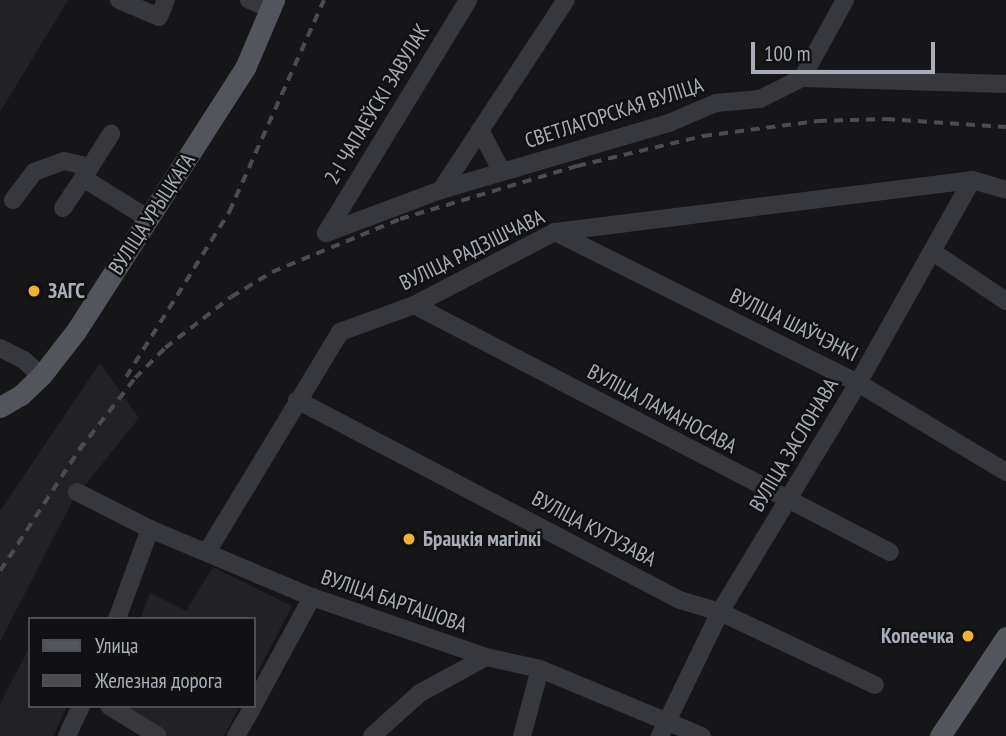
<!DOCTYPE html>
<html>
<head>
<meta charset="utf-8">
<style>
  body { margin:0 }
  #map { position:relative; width:1006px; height:736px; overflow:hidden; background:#161618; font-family:"PT Sans Narrow",sans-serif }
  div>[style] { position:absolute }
  .built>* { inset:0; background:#222225 }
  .minor>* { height:18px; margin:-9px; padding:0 9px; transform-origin:9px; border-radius:9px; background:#37383d }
  .major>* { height:21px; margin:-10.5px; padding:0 10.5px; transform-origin:10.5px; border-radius:10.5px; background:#53555c }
  .rail>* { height:3.5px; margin-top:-1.75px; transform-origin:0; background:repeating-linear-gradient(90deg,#4a4c52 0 9px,transparent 0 16px) }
  .dots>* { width:19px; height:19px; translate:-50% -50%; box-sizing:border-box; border:4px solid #111113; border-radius:50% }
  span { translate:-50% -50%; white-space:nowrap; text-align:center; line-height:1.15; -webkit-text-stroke:5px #111113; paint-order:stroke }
  .street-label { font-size:21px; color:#a8adb8 }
  .poi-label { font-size:21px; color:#a8adb8; font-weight:700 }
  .left { translate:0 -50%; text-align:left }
  .right { translate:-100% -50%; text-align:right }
  .legend { position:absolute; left:28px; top:617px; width:228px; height:91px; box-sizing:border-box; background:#111113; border:2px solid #4d4f55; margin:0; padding:9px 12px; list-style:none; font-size:21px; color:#a8adb8 }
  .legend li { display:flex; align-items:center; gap:14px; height:35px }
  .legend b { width:35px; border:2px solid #4d4f55 }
  .scale { position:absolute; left:751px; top:42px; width:184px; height:32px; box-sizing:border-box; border:4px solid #a8adb8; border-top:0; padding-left:9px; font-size:21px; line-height:24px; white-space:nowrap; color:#a8adb8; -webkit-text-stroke:5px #111113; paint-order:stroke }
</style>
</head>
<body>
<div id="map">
  <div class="built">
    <i style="clip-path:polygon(0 0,68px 0,0 112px)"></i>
    <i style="clip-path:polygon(100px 363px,139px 418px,73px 500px,0 642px,0 511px)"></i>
    <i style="clip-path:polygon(213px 567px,292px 606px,254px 679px,254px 619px,140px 619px,150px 593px,186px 611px)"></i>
    <i style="clip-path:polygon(30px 646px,30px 706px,67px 706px,53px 736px,0 736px,0 704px)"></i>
    <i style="clip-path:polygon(120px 706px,240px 706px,224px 736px,170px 736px)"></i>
  </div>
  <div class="minor">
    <i style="left:119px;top:0;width:43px;rotate:23deg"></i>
    <i style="left:159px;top:17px;width:18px;rotate:-68deg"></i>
    <i style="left:249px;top:0;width:24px;rotate:22deg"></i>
    <i style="left:802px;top:78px;width:89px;rotate:-61.1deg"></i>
    <i style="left:480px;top:130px;width:47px;rotate:62.4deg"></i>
    <i style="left:85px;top:175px;width:49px;rotate:-57.6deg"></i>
    <i style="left:441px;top:190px;width:227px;rotate:-56.7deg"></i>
    <i style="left:13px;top:200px;width:35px;rotate:-53deg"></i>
    <i style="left:34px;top:172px;width:32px;rotate:-20deg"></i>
    <i style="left:64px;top:161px;width:27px;rotate:13deg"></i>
    <i style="left:63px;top:208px;width:36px;rotate:-56deg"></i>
    <i style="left:83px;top:178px;width:78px;rotate:31.8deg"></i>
    <i style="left:555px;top:232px;width:339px;rotate:26.5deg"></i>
    <i style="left:858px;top:383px;width:173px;rotate:31deg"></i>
    <i style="left:326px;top:233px;width:123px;rotate:-20.5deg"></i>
    <i style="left:441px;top:190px;width:238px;rotate:-16.4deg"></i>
    <i style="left:669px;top:123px;width:51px;rotate:-23.1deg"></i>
    <i style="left:716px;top:103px;width:44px;rotate:-5.2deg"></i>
    <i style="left:760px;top:99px;width:47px;rotate:-26.6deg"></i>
    <i style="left:802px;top:78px;width:204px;rotate:1.7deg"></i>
    <i style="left:326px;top:233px;width:273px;rotate:-58.6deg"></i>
    <i style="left:933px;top:252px;width:88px;rotate:33.9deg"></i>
    <i style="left:414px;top:305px;width:536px;rotate:27.43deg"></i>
    <i style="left:0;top:348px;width:27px;rotate:27deg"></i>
    <i style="left:24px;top:360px;width:23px;rotate:43deg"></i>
    <i style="left:297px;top:400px;width:432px;rotate:27.6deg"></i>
    <i style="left:680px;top:600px;width:42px;rotate:16.7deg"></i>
    <i style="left:720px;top:612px;width:171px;rotate:25.2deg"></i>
    <i style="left:77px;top:492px;width:82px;rotate:26.9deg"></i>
    <i style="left:150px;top:529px;width:176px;rotate:22.8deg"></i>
    <i style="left:312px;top:597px;width:184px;rotate:19deg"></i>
    <i style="left:486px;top:657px;width:55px;rotate:12.5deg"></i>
    <i style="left:540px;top:669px;width:175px;rotate:22.5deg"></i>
    <i style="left:207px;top:552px;width:257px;rotate:-58.8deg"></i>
    <i style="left:340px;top:332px;width:79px;rotate:-20deg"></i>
    <i style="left:414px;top:305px;width:159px;rotate:-27.4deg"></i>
    <i style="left:555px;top:232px;width:420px;rotate:-7.1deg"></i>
    <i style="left:972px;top:180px;width:35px;rotate:16deg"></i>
    <i style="left:117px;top:619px;width:96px;rotate:-69.9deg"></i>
    <i style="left:254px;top:704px;width:122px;rotate:-61.5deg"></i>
    <i style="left:109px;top:706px;width:57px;rotate:31.5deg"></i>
    <i style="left:67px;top:736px;width:33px;rotate:-65deg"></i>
    <i style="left:236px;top:736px;width:34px;rotate:-60deg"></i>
    <i style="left:372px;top:736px;width:64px;rotate:-41.9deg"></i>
    <i style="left:420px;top:693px;width:75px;rotate:-28.6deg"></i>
    <i style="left:522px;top:736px;width:69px;rotate:-75deg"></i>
    <i style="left:660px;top:736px;width:138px;rotate:-64.2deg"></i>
    <i style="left:720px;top:612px;width:267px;rotate:-58.9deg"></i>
    <i style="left:858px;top:383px;width:233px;rotate:-60.7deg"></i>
  </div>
  <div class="major">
    <i style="left:0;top:407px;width:24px;rotate:-30deg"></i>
    <i style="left:21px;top:395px;width:28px;rotate:-44deg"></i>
    <i style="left:41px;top:376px;width:57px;rotate:-52.1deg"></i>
    <i style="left:76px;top:331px;width:313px;rotate:-57.3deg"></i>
    <i style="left:245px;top:68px;width:74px;rotate:-66.9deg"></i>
    <i style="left:940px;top:736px;width:119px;rotate:-56.3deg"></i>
  </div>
  <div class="rail">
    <i style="left:126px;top:377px;width:195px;rotate:-58deg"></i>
    <i style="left:229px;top:212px;width:232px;rotate:-65.9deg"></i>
    <i style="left:79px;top:450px;width:91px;rotate:-52.1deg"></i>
    <i style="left:135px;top:378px;width:42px;rotate:-45deg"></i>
    <i style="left:165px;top:348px;width:83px;rotate:-37.7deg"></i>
    <i style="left:231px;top:297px;width:48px;rotate:-31.4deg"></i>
    <i style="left:272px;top:272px;width:139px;rotate:-22.5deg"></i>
    <i style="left:400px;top:219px;width:185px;rotate:-16.7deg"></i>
    <i style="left:577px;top:166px;width:130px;rotate:-13.4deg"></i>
    <i style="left:703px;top:136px;width:116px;rotate:-7.4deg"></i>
    <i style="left:818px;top:121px;width:68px;rotate:-1.7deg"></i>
    <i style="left:886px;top:119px;width:120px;rotate:3.8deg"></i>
    <i style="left:0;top:571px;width:154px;rotate:-56.9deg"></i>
  </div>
  <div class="dots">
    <i style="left:34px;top:291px;background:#f2b134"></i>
    <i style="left:409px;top:539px;background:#f2b134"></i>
    <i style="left:968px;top:636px;background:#f2b134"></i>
  </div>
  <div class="street-label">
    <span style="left:377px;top:104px;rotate:-59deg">2-І ЧАПАЕЎСКІ ЗАВУЛАК</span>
    <span style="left:614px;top:113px;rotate:-18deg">СВЕТЛАГОРСКАЯ ВУЛІЦА</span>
    <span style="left:152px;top:214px;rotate:-57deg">ВУЛІЦА УРЫЦКАГА</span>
    <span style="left:472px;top:250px;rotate:-26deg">ВУЛІЦА РАДЗІШЧАВА</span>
    <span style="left:794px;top:325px;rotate:26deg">ВУЛІЦА ШАЎЧЭНКІ</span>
    <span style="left:662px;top:409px;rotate:28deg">ВУЛІЦА ЛАМАНОСАВА</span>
    <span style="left:794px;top:445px;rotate:-59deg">ВУЛІЦА ЗАСЛОНАВА</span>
    <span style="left:594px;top:529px;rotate:28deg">ВУЛІЦА КУТУЗАВА</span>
    <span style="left:394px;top:601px;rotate:19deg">ВУЛІЦА БАРТАШОВА</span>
  </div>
  <div class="poi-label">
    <span class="left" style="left:48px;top:291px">ЗАГС</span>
    <span class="left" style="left:423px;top:539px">Брацкія магілкі</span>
    <span class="right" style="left:954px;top:636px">Копеечка</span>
  </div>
  <ul class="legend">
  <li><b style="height:9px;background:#53555c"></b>Улица</li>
  <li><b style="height:9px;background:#4a4c52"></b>Железная дорога</li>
  </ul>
  <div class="scale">100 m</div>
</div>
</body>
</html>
